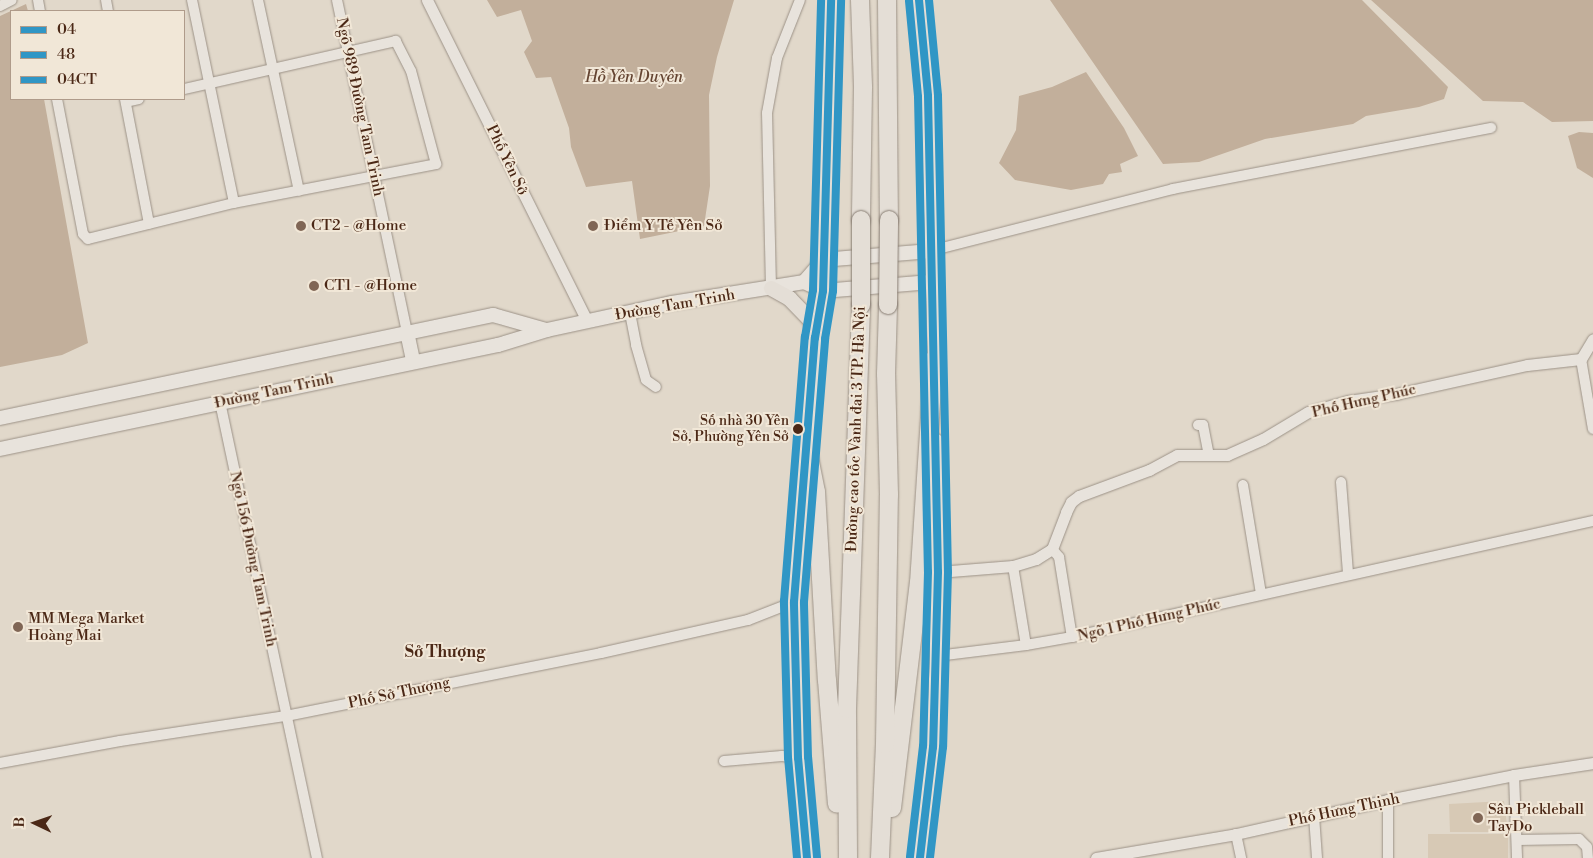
<!DOCTYPE html>
<html>
<head>
<meta charset="utf-8">
<style>
  body { margin:0 }
  #map { position:relative; width:1593px; height:858px; overflow:hidden; background:#e1d8ca; font-family:"Libre Bodoni",serif }
  div>[style] { position:absolute }
  .green>* { inset:0; background:#d7c9b5; transform-origin:0 0 }
  .water>* { inset:0; background:#c2af9b }
  .roads { filter:drop-shadow(0 0 1px #9c9287) drop-shadow(0 0 1px #9c9287) }
  .minor>* { height:10px; margin:-5px; padding:0 5px; transform-origin:5px; border-radius:5px; background:#e8e3dc }
  .tertiary>* { height:11px; margin:-5.5px; padding:0 5.5px; transform-origin:5.5px; border-radius:5.5px; background:#e8e3dc }
  .secondary>* { height:14px; margin:-7px; padding:0 7px; transform-origin:7px; border-radius:7px; background:#e8e3dc }
  .primary>* { height:15px; margin:-7.5px; padding:0 7.5px; transform-origin:7.5px; border-radius:7.5px; background:#e4ded6 }
  .motorway>* { height:18px; margin:-9px; padding:0 9px; transform-origin:9px; border-radius:9px; background:#e4ded6 }
  .bridges { filter:drop-shadow(0 0 1px #857a70) drop-shadow(0 0 1px #857a70) }
  .motorway-bridge>* { height:18px; margin:-9px; padding:0 9px; transform-origin:9px; border-radius:9px; background:#e4ded6 }
  .bus-1>* { height:8px; margin:-4px; padding:0 4px; transform-origin:4px; border-radius:4px; background:#3096c5 }
  .bus-2>* { height:8px; margin:-4px; padding:0 4px; transform-origin:4px; border-radius:4px; background:#3096c5 }
  .bus-3>* { height:8px; margin:-4px; padding:0 4px; transform-origin:4px; border-radius:4px; background:#3096c5 }
  .dots>* { width:14px; height:14px; translate:-50% -50%; box-sizing:border-box; border:2px solid #f1e7d7; border-radius:50% }
  span { translate:-50% -50%; white-space:nowrap; text-align:center; line-height:1.15; -webkit-text-stroke:4px #f1e7d7; paint-order:stroke }
  .bus-label { font-size:14px; color:#4b2816 }
  .right { translate:-100% -50%; text-align:right }
  .street-label { font-size:15px; color:#4b2816 }
  .poi-label { font-size:15px; color:#4b2816 }
  .left { translate:0 -50%; text-align:left }
  .water-label { font-size:16px; color:#654532; font-style:italic }
  .neighbourhood-label { font-size:16px; color:#4b2816; font-weight:700 }
  .legend { position:absolute; left:10px; top:10px; width:175px; height:90px; box-sizing:border-box; background:#f1e7d7; border:1px solid #af9b8a; margin:0; padding:6px 9px; list-style:none; font-size:15px; color:#4b2816 }
  .legend li { display:flex; align-items:center; gap:10px; height:25px }
  .legend b { width:25px; border:1px solid #af9b8a }
  .north { position:absolute; left:10px; top:798px; width:50px; height:50px; -webkit-text-stroke:4px #f1e7d7; paint-order:stroke; rotate:273deg; font-size:14px; font-weight:700; line-height:20px; text-align:center; color:#4b2816 }
  .north::after { content:''; display:block; margin:auto; width:18px; height:22px; background:#4b2816; clip-path:polygon(50% 0,100% 100%,50% 72%,0 100%) }
</style>
</head>
<body>
<div id="map">
  <div class="green">
    <i style="clip-path:polygon(1504px 801px,1508px 832px,1450px 832px,1449px 804px)"></i>
    <i style="left:1428px;top:834px;width:80px;height:24px"></i>
  </div>
  <div class="water">
    <i style="clip-path:polygon(487px 0,734px 0,717px 57px,709px 95px,710px 186px,704px 226px,640px 239px,632px 181px,586px 187px,571px 147px,569px 128px,551px 77px,536px 78px,524px 52px,532px 41px,521px 10px,497px 17px)"></i>
    <i style="clip-path:polygon(1050px 0,1362px 0,1448px 87px,1444px 99px,1419px 107px,1366px 116px,1353px 124px,1265px 139px,1199px 162px,1163px 164px)"></i>
    <i style="clip-path:polygon(1371px 0,1593px 0,1593px 121px,1552px 122px,1523px 102px,1483px 101px)"></i>
    <i style="clip-path:polygon(26px 4px,28px 11px,11px 11px,11px 99px,44px 99px,88px 343px,62px 355px,0 367px,0 16px)"></i>
    <i style="clip-path:polygon(1086px 72px,1124px 128px,1138px 156px,1120px 164px,1122px 172px,1109px 174px,1103px 184px,1071px 190px,1015px 180px,999px 163px,1016px 130px,1019px 96px,1052px 87px)"></i>
    <i style="clip-path:polygon(1579px 132px,1593px 133px,1593px 178px,1577px 168px,1568px 136px)"></i>
  </div>
  <div class="roads">
    <div class="minor">
      <i style="left:38px;top:0;width:11px;rotate:80deg"></i>
      <i style="left:106px;top:0;width:11px;rotate:80deg"></i>
      <i style="left:192px;top:0;width:207px;rotate:78.3deg"></i>
      <i style="left:258px;top:0;width:195px;rotate:77.9deg"></i>
      <i style="left:337px;top:0;width:339px;rotate:78.1deg"></i>
      <i style="left:0;top:6px;width:13px;rotate:-27deg"></i>
      <i style="left:57px;top:99px;width:137px;rotate:79.1deg"></i>
      <i style="left:83px;top:234px;width:7px;rotate:45deg"></i>
      <i style="left:88px;top:239px;width:150px;rotate:-13.9deg"></i>
      <i style="left:234px;top:203px;width:206px;rotate:-10.9deg"></i>
      <i style="left:436px;top:164px;width:96px;rotate:-105deg"></i>
      <i style="left:411px;top:71px;width:34px;rotate:-117deg"></i>
      <i style="left:396px;top:41px;width:217px;rotate:167.2deg"></i>
      <i style="left:125px;top:99px;width:127px;rotate:79.1deg"></i>
      <i style="left:126px;top:102px;width:13px;rotate:-13deg"></i>
      <i style="left:930px;top:251px;width:251px;rotate:-14.3deg"></i>
      <i style="left:1173px;top:189px;width:324px;rotate:-10.9deg"></i>
      <i style="left:771px;top:288px;width:175px;rotate:-91.3deg"></i>
      <i style="left:767px;top:113px;width:56px;rotate:-79.7deg"></i>
      <i style="left:777px;top:58px;width:62px;rotate:-68.4deg"></i>
      <i style="left:630px;top:313px;width:33px;rotate:79deg"></i>
      <i style="left:636px;top:345px;width:36px;rotate:74deg"></i>
      <i style="left:646px;top:380px;width:12px;rotate:35deg"></i>
      <i style="left:1581px;top:359px;width:71px;rotate:80.3deg"></i>
      <i style="left:220px;top:402px;width:466px;rotate:78deg"></i>
      <i style="left:1198px;top:425px;width:5px"></i>
      <i style="left:1203px;top:425px;width:31px;rotate:79deg"></i>
      <i style="left:1341px;top:482px;width:92px;rotate:85.6deg"></i>
      <i style="left:1243px;top:485px;width:110px;rotate:80.6deg"></i>
      <i style="left:1052px;top:549px;width:11px;rotate:49deg"></i>
      <i style="left:1059px;top:557px;width:81px;rotate:80.8deg"></i>
      <i style="left:1013px;top:566px;width:80px;rotate:80.7deg"></i>
      <i style="left:1026px;top:645px;width:47px;rotate:-9.9deg"></i>
      <i style="left:1072px;top:637px;width:534px;rotate:-12.55deg"></i>
      <i style="left:937px;top:656px;width:90px;rotate:-7deg"></i>
      <i style="left:724px;top:761px;width:58px;rotate:-4.9deg"></i>
      <i style="left:782px;top:756px;width:16px;rotate:7deg"></i>
      <i style="left:0;top:763px;width:122px;rotate:-10.4deg"></i>
      <i style="left:120px;top:741px;width:168px;rotate:-8.6deg"></i>
      <i style="left:286px;top:716px;width:321px;rotate:-11.3deg"></i>
      <i style="left:601px;top:653px;width:151px;rotate:-12.7deg"></i>
      <i style="left:748px;top:620px;width:49px;rotate:-21.4deg"></i>
      <i style="left:1514px;top:775px;width:83px;rotate:87.9deg"></i>
      <i style="left:1388px;top:800px;width:58px;rotate:90deg"></i>
      <i style="left:1314px;top:816px;width:42px;rotate:85.9deg"></i>
      <i style="left:1236px;top:834px;width:25px;rotate:78deg"></i>
      <i style="left:1517px;top:840px;width:62px;rotate:-0.9deg"></i>
      <i style="left:1579px;top:839px;width:11px;rotate:45deg"></i>
      <i style="left:1587px;top:847px;width:11px;rotate:85deg"></i>
    </div>
    <div class="tertiary">
      <i style="left:427px;top:0;width:359px;rotate:63.5deg"></i>
      <i style="left:938px;top:572px;width:75px;rotate:-4.6deg"></i>
      <i style="left:1013px;top:566px;width:24px;rotate:-17deg"></i>
      <i style="left:1036px;top:559px;width:19px;rotate:-32deg"></i>
      <i style="left:1052px;top:549px;width:40px;rotate:-69deg"></i>
      <i style="left:1066px;top:512px;width:11px;rotate:-63deg"></i>
      <i style="left:1071px;top:502px;width:10px;rotate:-37deg"></i>
      <i style="left:1079px;top:496px;width:75px;rotate:-20.4deg"></i>
      <i style="left:1149px;top:470px;width:32px;rotate:-28deg"></i>
      <i style="left:1177px;top:455px;width:50px"></i>
      <i style="left:1227px;top:455px;width:39px;rotate:-24deg"></i>
      <i style="left:1263px;top:439px;width:52px;rotate:-31deg"></i>
      <i style="left:1308px;top:412px;width:41px;rotate:-15.4deg"></i>
      <i style="left:1348px;top:401px;width:49px;rotate:-8.3deg"></i>
      <i style="left:1396px;top:394px;width:134px;rotate:-12.5deg"></i>
      <i style="left:1527px;top:365px;width:54px;rotate:-6.3deg"></i>
      <i style="left:1581px;top:359px;width:23px;rotate:-59deg"></i>
      <i style="left:1096px;top:858px;width:142px;rotate:-9.7deg"></i>
      <i style="left:1236px;top:834px;width:156px;rotate:-12.6deg"></i>
      <i style="left:1388px;top:800px;width:128px;rotate:-11.2deg"></i>
      <i style="left:1514px;top:775px;width:80px;rotate:-8.6deg"></i>
    </div>
    <div class="secondary">
      <i style="left:804px;top:282px;width:29px;rotate:-49deg"></i>
      <i style="left:823px;top:260px;width:107px;rotate:-4.8deg"></i>
      <i style="left:407px;top:332px;width:30px;rotate:78deg"></i>
      <i style="left:0;top:418px;width:504px;rotate:-11.8deg"></i>
      <i style="left:493px;top:315px;width:55px;rotate:15.8deg"></i>
      <i style="left:0;top:449px;width:509px;rotate:-11.8deg"></i>
      <i style="left:498px;top:345px;width:51px;rotate:-17deg"></i>
      <i style="left:547px;top:330px;width:128px;rotate:-12.2deg"></i>
      <i style="left:672px;top:303px;width:134px;rotate:-9deg"></i>
      <i style="left:804px;top:282px;width:21px;rotate:25deg"></i>
      <i style="left:823px;top:291px;width:108px;rotate:-4.8deg"></i>
    </div>
    <div class="primary">
      <i style="left:919px;top:0;width:96px;rotate:84.6deg"></i>
      <i style="left:928px;top:96px;width:274px;rotate:88.5deg"></i>
      <i style="left:771px;top:288px;width:21px;rotate:29deg"></i>
      <i style="left:789px;top:298px;width:30px;rotate:46deg"></i>
      <i style="left:810px;top:320px;width:16px;rotate:75deg"></i>
      <i style="left:807px;top:858px;width:100px;rotate:-95.1deg"></i>
      <i style="left:798px;top:758px;width:156px;rotate:-91.5deg"></i>
      <i style="left:794px;top:602px;width:265px;rotate:-85.5deg"></i>
      <i style="left:815px;top:338px;width:48px;rotate:-80.3deg"></i>
      <i style="left:823px;top:291px;width:291px;rotate:-88.4deg"></i>
      <i style="left:920px;top:858px;width:112px;rotate:-83.3deg"></i>
      <i style="left:933px;top:747px;width:91px;rotate:-87.5deg"></i>
      <i style="left:937px;top:656px;width:215px;rotate:-90.3deg"></i>
    </div>
    <div class="motorway">
      <i style="left:860px;top:0;width:88px;rotate:88deg"></i>
      <i style="left:863px;top:88px;width:132px;rotate:90.9deg"></i>
      <i style="left:887px;top:0;width:220px;rotate:89.5deg"></i>
      <i style="left:807px;top:447px;width:46px;rotate:78.7deg"></i>
      <i style="left:816px;top:492px;width:188px;rotate:86.7deg"></i>
      <i style="left:827px;top:680px;width:124px;rotate:85.4deg"></i>
      <i style="left:892px;top:808px;width:227px;rotate:-83.2deg"></i>
      <i style="left:919px;top:583px;width:224px;rotate:-86.2deg"></i>
      <i style="left:848px;top:858px;width:149px;rotate:-90.4deg"></i>
      <i style="left:847px;top:709px;width:404px;rotate:-88deg"></i>
      <i style="left:880px;top:858px;width:114px;rotate:-87.5deg"></i>
      <i style="left:885px;top:744px;width:249px;rotate:-89.1deg"></i>
      <i style="left:889px;top:495px;width:121px;rotate:-91.4deg"></i>
      <i style="left:886px;top:374px;width:69px;rotate:-88.3deg"></i>
    </div>
  </div>
  <div class="bridges">
    <div class="motorway-bridge">
      <i style="left:861px;top:305px;width:85px;rotate:-90deg"></i>
      <i style="left:888px;top:305px;width:85px;rotate:-89.3deg"></i>
    </div>
  </div>
  <div class="bus-1">
    <i style="left:919px;top:0;width:96px;rotate:84.6deg"></i>
    <i style="left:928px;top:96px;width:476px;rotate:88.8deg"></i>
    <i style="left:938px;top:572px;width:175px;rotate:91.6deg"></i>
    <i style="left:933px;top:747px;width:112px;rotate:96.7deg"></i>
    <i style="left:807px;top:858px;width:100px;rotate:-95.1deg"></i>
    <i style="left:798px;top:758px;width:156px;rotate:-91.5deg"></i>
    <i style="left:794px;top:602px;width:265px;rotate:-85.5deg"></i>
    <i style="left:815px;top:338px;width:48px;rotate:-80.3deg"></i>
    <i style="left:823px;top:291px;width:291px;rotate:-88.4deg"></i>
  </div>
  <div class="bus-2">
    <i style="left:909px;top:1px;width:96px;rotate:84.6deg"></i>
    <i style="left:918px;top:97px;width:475px;rotate:88.8deg"></i>
    <i style="left:928px;top:572px;width:174px;rotate:91.6deg"></i>
    <i style="left:923px;top:746px;width:112px;rotate:96.7deg"></i>
    <i style="left:817px;top:857px;width:100px;rotate:-95.1deg"></i>
    <i style="left:808px;top:757px;width:155px;rotate:-91.5deg"></i>
    <i style="left:804px;top:602px;width:264px;rotate:-85.4deg"></i>
    <i style="left:825px;top:339px;width:49px;rotate:-80.5deg"></i>
    <i style="left:833px;top:291px;width:291px;rotate:-88.4deg"></i>
  </div>
  <div class="bus-3">
    <i style="left:929px;top:0;width:96px;rotate:84.6deg"></i>
    <i style="left:938px;top:96px;width:476px;rotate:88.8deg"></i>
    <i style="left:948px;top:572px;width:175px;rotate:91.6deg"></i>
    <i style="left:943px;top:747px;width:112px;rotate:96.7deg"></i>
    <i style="left:797px;top:858px;width:100px;rotate:-95.1deg"></i>
    <i style="left:788px;top:758px;width:157px;rotate:-91.5deg"></i>
    <i style="left:784px;top:601px;width:265px;rotate:-85.5deg"></i>
    <i style="left:805px;top:337px;width:48px;rotate:-80.3deg"></i>
    <i style="left:813px;top:290px;width:290px;rotate:-88.4deg"></i>
  </div>
  <div class="dots">
    <i style="left:301px;top:226px;background:#806655"></i>
    <i style="left:593px;top:226px;background:#806655"></i>
    <i style="left:314px;top:286px;background:#806655"></i>
    <i style="left:798px;top:429px;background:#4b2816"></i>
    <i style="left:18px;top:627px;background:#806655"></i>
    <i style="left:1478px;top:818px;background:#806655"></i>
  </div>
  <div class="bus-label">
    <span class="right" style="left:789px;top:429px">Số nhà 30 Yên<br>Sở, Phường Yên Sở</span>
  </div>
  <div class="street-label">
    <span style="left:360px;top:107px;rotate:78deg">Ngõ 989 Đường Tam Trinh</span>
    <span style="left:507px;top:160px;rotate:64deg">Phố Yên Sở</span>
    <span style="left:675px;top:305px;rotate:-10deg">Đường Tam Trinh</span>
    <span style="left:274px;top:391px;rotate:-12deg">Đường Tam Trinh</span>
    <span style="left:1364px;top:401px;rotate:-13deg">Phố Hưng Phúc</span>
    <span style="left:856px;top:429px;rotate:-88deg">Đường cao tốc Vành đai 3 TP. Hà Nội</span>
    <span style="left:253px;top:559px;rotate:78deg">Ngõ 156 Đường Tam Trinh</span>
    <span style="left:1149px;top:620px;rotate:-13deg">Ngõ 1 Phố Hưng Phúc</span>
    <span style="left:399px;top:693px;rotate:-12deg">Phố Sở Thượng</span>
    <span style="left:1344px;top:810px;rotate:-12deg">Phố Hưng Thịnh</span>
  </div>
  <div class="poi-label">
    <span class="left" style="left:311px;top:226px">CT2 - @Home</span>
    <span class="left" style="left:604px;top:226px">Điểm Y Tế Yên Sở</span>
    <span class="left" style="left:324px;top:286px">CT1 - @Home</span>
    <span class="left" style="left:28px;top:627px">MM Mega Market<br>Hoàng Mai</span>
    <span class="left" style="left:1488px;top:818px">Sân Pickleball<br>TayDo</span>
  </div>
  <div class="water-label">
    <span style="left:634px;top:77px">Hồ Yên Duyên</span>
  </div>
  <div class="neighbourhood-label">
    <span style="left:445px;top:652px">Sở Thượng</span>
  </div>
  <ul class="legend">
  <li><b style="height:6px;background:#3096c5"></b>04</li>
  <li><b style="height:6px;background:#3096c5"></b>48</li>
  <li><b style="height:6px;background:#3096c5"></b>04CT</li>
  </ul>
  <div class="north">B</div>
</div>
</body>
</html>
